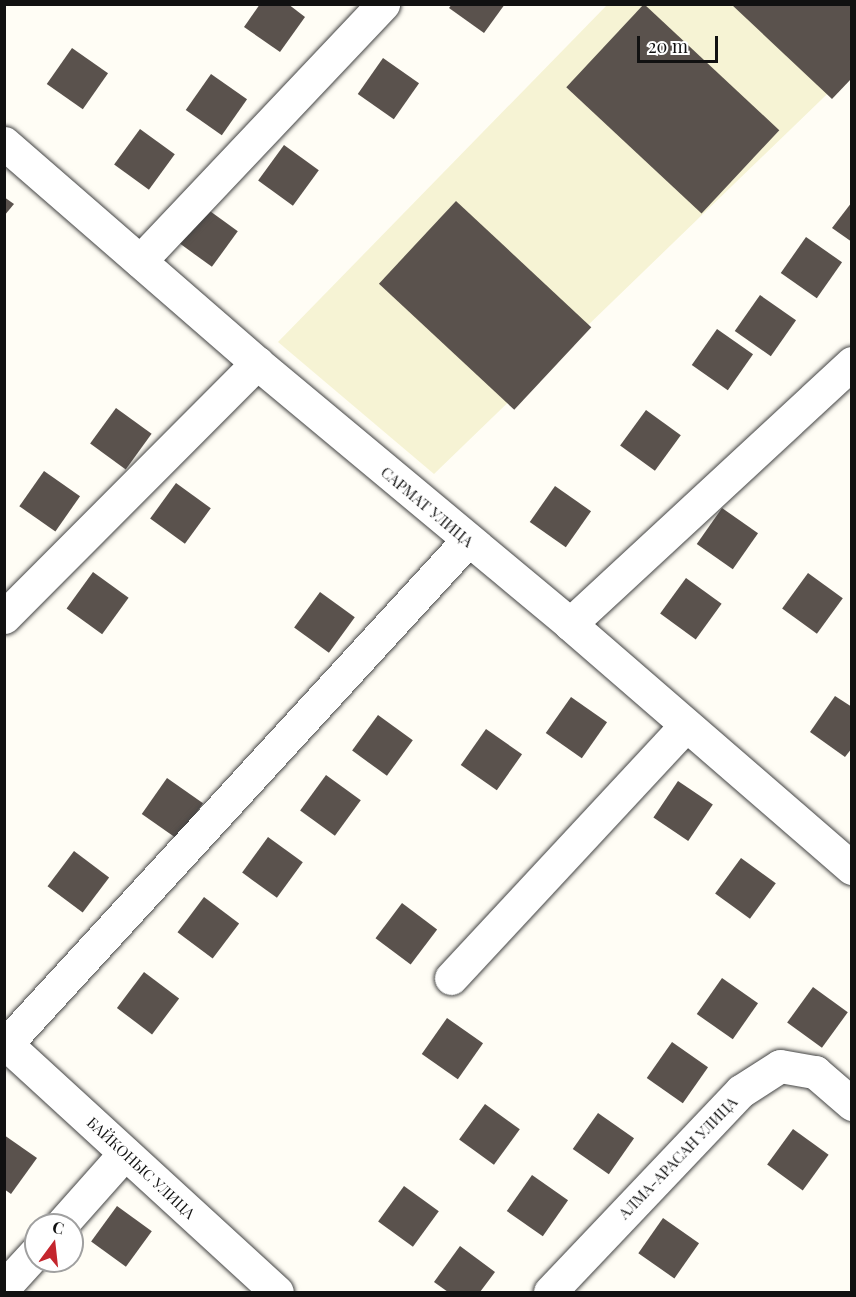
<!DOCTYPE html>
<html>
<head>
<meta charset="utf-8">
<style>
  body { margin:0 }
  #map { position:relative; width:856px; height:1297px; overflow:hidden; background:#fffdf5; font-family:"Playfair Display",serif }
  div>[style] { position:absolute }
  .farmland>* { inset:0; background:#f6f3d4 }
  .building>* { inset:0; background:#5a524d; transform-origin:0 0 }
  .roads { filter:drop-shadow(0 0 2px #444) drop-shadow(0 0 2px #444) }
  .minor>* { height:33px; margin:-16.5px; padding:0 16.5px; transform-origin:16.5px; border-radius:16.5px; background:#fff }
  span { translate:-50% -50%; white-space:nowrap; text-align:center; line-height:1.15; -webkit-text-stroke:6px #fff; paint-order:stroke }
  .street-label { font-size:15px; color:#111 }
  .frame { position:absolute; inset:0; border:6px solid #111; pointer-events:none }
  .north { position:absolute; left:24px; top:1213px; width:60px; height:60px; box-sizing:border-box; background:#fff; border:2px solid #a0a0a0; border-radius:50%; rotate:15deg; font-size:16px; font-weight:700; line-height:24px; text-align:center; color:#111 }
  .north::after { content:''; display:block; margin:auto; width:21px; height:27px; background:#c4262e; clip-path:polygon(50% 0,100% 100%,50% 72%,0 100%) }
  .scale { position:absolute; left:637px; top:36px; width:81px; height:27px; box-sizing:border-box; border:3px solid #111; border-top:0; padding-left:8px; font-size:18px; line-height:21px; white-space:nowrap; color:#111; -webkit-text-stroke:4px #fff; paint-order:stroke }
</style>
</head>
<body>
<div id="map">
  <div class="farmland">
    <i style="clip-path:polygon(607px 5px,851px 5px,851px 71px,434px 474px,278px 342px)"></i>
  </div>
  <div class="building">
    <i style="clip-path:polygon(260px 4px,288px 4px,305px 17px,280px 52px,244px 27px)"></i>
    <i style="clip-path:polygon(452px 4px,505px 4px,484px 33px,449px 8px)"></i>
    <i style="left:644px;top:4px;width:185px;height:114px;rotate:43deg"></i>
    <i style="clip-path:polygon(731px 4px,852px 4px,852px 78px,832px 99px)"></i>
    <i style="left:72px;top:48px;width:44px;height:44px;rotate:35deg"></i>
    <i style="left:383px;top:58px;width:44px;height:44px;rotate:35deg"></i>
    <i style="left:211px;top:74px;width:44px;height:44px;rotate:35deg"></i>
    <i style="left:140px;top:129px;width:43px;height:44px;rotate:36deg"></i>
    <i style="left:284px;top:145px;width:43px;height:44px;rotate:36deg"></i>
    <i style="clip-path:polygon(4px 197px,14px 204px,4px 216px)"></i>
    <i style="left:456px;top:201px;width:185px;height:113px;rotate:43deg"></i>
    <i style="clip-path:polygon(852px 202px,852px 242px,832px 228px)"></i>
    <i style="left:203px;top:206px;width:43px;height:44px;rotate:36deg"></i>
    <i style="left:806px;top:237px;width:44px;height:44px;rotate:35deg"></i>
    <i style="left:760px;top:295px;width:44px;height:44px;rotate:35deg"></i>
    <i style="left:717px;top:329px;width:44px;height:44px;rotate:35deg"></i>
    <i style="left:116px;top:408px;width:44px;height:44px;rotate:36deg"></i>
    <i style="left:646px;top:410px;width:43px;height:44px;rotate:36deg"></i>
    <i style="left:44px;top:471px;width:44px;height:43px;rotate:35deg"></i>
    <i style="left:176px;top:483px;width:43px;height:44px;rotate:36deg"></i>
    <i style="left:555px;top:486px;width:44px;height:44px;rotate:35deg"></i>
    <i style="left:722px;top:508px;width:44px;height:44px;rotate:35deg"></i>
    <i style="left:93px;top:572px;width:44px;height:45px;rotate:36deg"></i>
    <i style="left:808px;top:573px;width:43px;height:44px;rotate:36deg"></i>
    <i style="left:686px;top:578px;width:44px;height:44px;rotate:36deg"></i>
    <i style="left:320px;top:592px;width:43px;height:44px;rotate:36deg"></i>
    <i style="clip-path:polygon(835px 696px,852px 707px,852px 748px,845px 757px,810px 732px)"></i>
    <i style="left:571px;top:697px;width:44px;height:44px;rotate:35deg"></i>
    <i style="left:378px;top:715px;width:43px;height:44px;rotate:36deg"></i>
    <i style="left:486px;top:729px;width:44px;height:44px;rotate:35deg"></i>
    <i style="left:326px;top:775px;width:43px;height:44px;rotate:36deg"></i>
    <i style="left:167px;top:778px;width:44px;height:44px;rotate:35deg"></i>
    <i style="left:678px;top:781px;width:42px;height:44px;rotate:34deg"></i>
    <i style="left:268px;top:837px;width:43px;height:44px;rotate:36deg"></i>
    <i style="left:74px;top:851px;width:44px;height:44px;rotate:37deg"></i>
    <i style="left:741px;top:858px;width:43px;height:44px;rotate:36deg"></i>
    <i style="left:204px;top:897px;width:44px;height:44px;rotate:37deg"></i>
    <i style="left:402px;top:903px;width:44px;height:44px;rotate:37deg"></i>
    <i style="left:144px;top:972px;width:44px;height:45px;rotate:37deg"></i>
    <i style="left:722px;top:978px;width:44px;height:44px;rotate:35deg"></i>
    <i style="left:813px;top:987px;width:43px;height:44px;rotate:36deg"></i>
    <i style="left:447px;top:1018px;width:44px;height:44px;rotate:35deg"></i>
    <i style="left:672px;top:1042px;width:44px;height:44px;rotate:35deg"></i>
    <i style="left:485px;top:1104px;width:43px;height:44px;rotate:36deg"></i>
    <i style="left:598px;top:1113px;width:44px;height:44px;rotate:35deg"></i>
    <i style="left:793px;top:1129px;width:44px;height:44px;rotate:36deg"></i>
    <i style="clip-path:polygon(4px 1135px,37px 1158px,11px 1194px,4px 1189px)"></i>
    <i style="left:532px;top:1175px;width:44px;height:44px;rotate:35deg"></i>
    <i style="left:404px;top:1186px;width:43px;height:44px;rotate:36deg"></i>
    <i style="left:117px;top:1206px;width:43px;height:44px;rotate:36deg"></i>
    <i style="left:663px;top:1218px;width:44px;height:43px;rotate:35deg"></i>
    <i style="clip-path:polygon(460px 1246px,495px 1272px,480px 1292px,448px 1292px,434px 1282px)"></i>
  </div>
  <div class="roads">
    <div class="minor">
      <i style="left:4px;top:143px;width:335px;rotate:41deg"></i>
      <i style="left:257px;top:363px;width:408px;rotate:39.8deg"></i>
      <i style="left:570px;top:624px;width:373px;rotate:40.9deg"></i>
      <i style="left:140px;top:261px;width:354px;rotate:-46.6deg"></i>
      <i style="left:4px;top:617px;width:359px;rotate:-45.1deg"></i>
      <i style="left:570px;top:624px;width:384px;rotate:-42.8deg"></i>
      <i style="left:451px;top:978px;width:345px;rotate:-47.1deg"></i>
      <i style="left:4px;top:1042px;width:370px;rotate:42.5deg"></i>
      <i style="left:6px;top:1044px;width:682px;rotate:-47.49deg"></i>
      <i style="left:61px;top:1225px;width:96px;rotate:-48.4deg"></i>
      <i style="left:4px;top:1287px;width:47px;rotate:-47.6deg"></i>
      <i style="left:550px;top:1292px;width:277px;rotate:-46.5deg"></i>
      <i style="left:741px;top:1091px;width:46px;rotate:-32.7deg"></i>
      <i style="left:780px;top:1066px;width:36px;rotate:10deg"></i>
      <i style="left:815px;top:1072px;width:49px;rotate:40.9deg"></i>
    </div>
  </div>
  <div class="street-label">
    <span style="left:427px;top:507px;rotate:40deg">САРМАТ УЛИЦА</span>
    <span style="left:678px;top:1158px;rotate:-46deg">АЛМА-АРАСАН УЛИЦА</span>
    <span style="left:141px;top:1168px;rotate:43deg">БАЙКОНЫС УЛИЦА</span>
  </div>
  <div class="frame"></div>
  <div class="north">С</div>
  <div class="scale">20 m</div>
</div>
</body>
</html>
